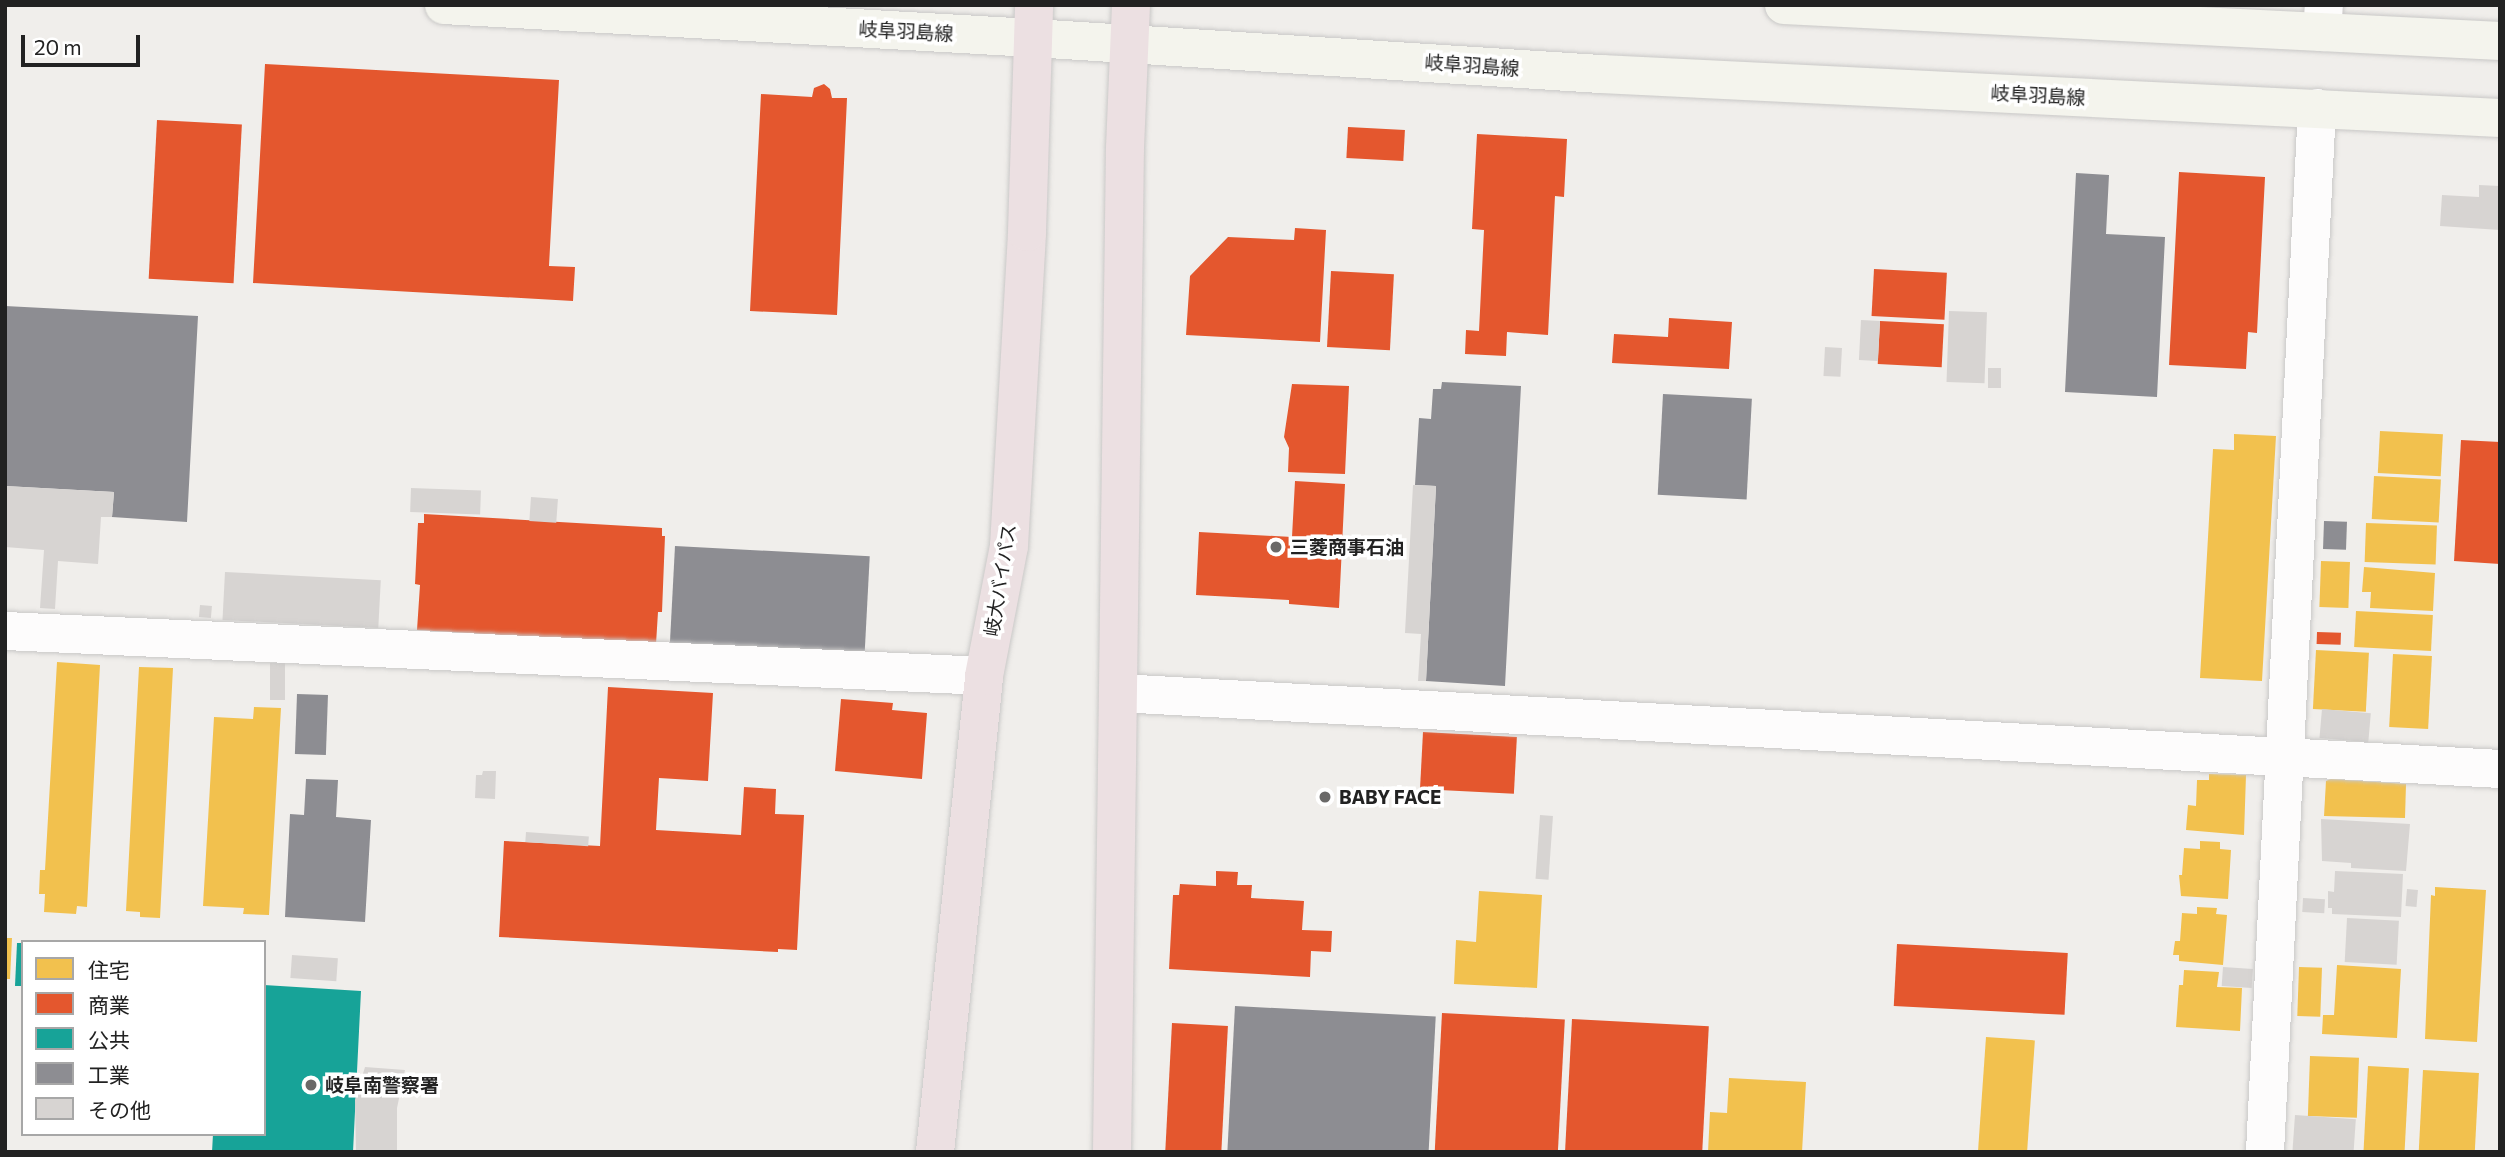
<!DOCTYPE html>
<html>
<head>
<meta charset="utf-8">
<style>
  body { margin:0 }
  #map { position:relative; width:2505px; height:1157px; overflow:hidden; background:#f0eeeb; font-family:Commissioner,"Noto Sans JP",sans-serif }
  div>[style] { position:absolute }
  .homes>* { inset:0; background:#f2c14e; transform-origin:0 0 }
  .shops>* { inset:0; background:#e4572e; transform-origin:0 0 }
  .public>* { inset:0; background:#17a398 }
  .industry>* { inset:0; background:#8d8d92; transform-origin:0 0 }
  .building>* { inset:0; background:#d7d4d2; transform-origin:0 0 }
  .roads { filter:drop-shadow(0 0 2px #c9c8c7) drop-shadow(0 0 2px #c9c8c7) }
  .street>* { height:38px; margin:-19px; padding:0 19px; transform-origin:19px; border-radius:19px; background:#fdfcfc }
  .secondary>* { height:38px; margin:-19px; padding:0 19px; transform-origin:19px; border-radius:19px; background:#f4f4ed }
  .highway>* { height:38px; margin:-19px; padding:0 19px; transform-origin:19px; border-radius:19px; background:#ece0e2 }
  .dots>* { width:19px; height:19px; translate:-50% -50%; box-sizing:border-box; border:4px solid #fff; border-radius:50% }
  span { translate:-50% -50%; white-space:nowrap; text-align:center; line-height:1.15; -webkit-text-stroke:7px #fff; paint-order:stroke }
  .street-label { font-size:19px; color:#222 }
  .poi-label { font-size:19px; color:#222; font-weight:700 }
  .left { translate:0 -50%; text-align:left }
  .frame { position:absolute; inset:0; border:7px solid #222; pointer-events:none }
  .legend { position:absolute; left:21px; top:940px; width:245px; height:196px; box-sizing:border-box; background:#fff; border:2px solid #a7a7a7; margin:0; padding:9px 12px; list-style:none; font-size:21px; color:#222 }
  .legend li { display:flex; align-items:center; gap:14px; height:35px }
  .legend b { width:35px; border:2px solid #a7a7a7 }
  .scale { position:absolute; left:21px; top:35px; width:119px; height:32px; box-sizing:border-box; border:4px solid #222; border-top:0; padding-left:9px; font-size:21px; line-height:24px; white-space:nowrap; color:#222; -webkit-text-stroke:5px #fff; paint-order:stroke }
</style>
</head>
<body>
<div id="map">
  <div class="homes">
    <i style="left:2380px;top:431px;width:63px;height:42px;rotate:3deg"></i>
    <i style="clip-path:polygon(2234px 434px,2276px 436px,2262px 681px,2200px 678px,2213px 449px,2234px 450px)"></i>
    <i style="left:2374px;top:476px;width:67px;height:43px;rotate:3deg"></i>
    <i style="left:2366px;top:523px;width:71px;height:39px;rotate:2deg"></i>
    <i style="left:2321px;top:561px;width:29px;height:46px;rotate:2deg"></i>
    <i style="clip-path:polygon(2364px 567px,2435px 573px,2433px 611px,2370px 608px,2371px 592px,2362px 592px)"></i>
    <i style="left:2356px;top:611px;width:77px;height:36px;rotate:3deg"></i>
    <i style="left:2316px;top:650px;width:53px;height:59px;rotate:3deg"></i>
    <i style="left:2393px;top:654px;width:39px;height:73px;rotate:3deg"></i>
    <i style="clip-path:polygon(57px 662px,100px 665px,87px 907px,77px 906px,76px 914px,44px 912px,45px 894px,39px 894px,40px 870px,45px 870px)"></i>
    <i style="clip-path:polygon(139px 667px,173px 668px,160px 918px,140px 917px,140px 912px,126px 911px)"></i>
    <i style="clip-path:polygon(254px 707px,281px 708px,269px 915px,243px 914px,244px 908px,203px 906px,214px 717px,253px 719px)"></i>
    <i style="clip-path:polygon(2209px 774px,2246px 775px,2244px 835px,2186px 830px,2188px 805px,2196px 806px,2197px 780px,2209px 780px)"></i>
    <i style="clip-path:polygon(2331px 779px,2406px 784px,2405px 818px,2324px 816px,2326px 781px)"></i>
    <i style="clip-path:polygon(2200px 841px,2220px 842px,2220px 849px,2231px 850px,2228px 899px,2181px 896px,2179px 875px,2182px 875px,2184px 848px,2200px 849px)"></i>
    <i style="clip-path:polygon(2435px 887px,2486px 890px,2477px 1042px,2425px 1039px,2431px 895px,2435px 896px)"></i>
    <i style="clip-path:polygon(1479px 891px,1542px 895px,1537px 988px,1454px 984px,1456px 940px,1476px 942px)"></i>
    <i style="clip-path:polygon(2197px 907px,2217px 908px,2216px 914px,2227px 915px,2223px 965px,2179px 961px,2179px 955px,2173px 955px,2175px 941px,2180px 941px,2182px 913px,2197px 914px)"></i>
    <i style="clip-path:polygon(5px 938px,12px 938px,10px 979px,5px 979px)"></i>
    <i style="clip-path:polygon(2337px 965px,2401px 969px,2397px 1038px,2322px 1034px,2323px 1015px,2334px 1015px)"></i>
    <i style="left:2299px;top:967px;width:23px;height:49px;rotate:2deg"></i>
    <i style="clip-path:polygon(2184px 970px,2219px 972px,2217px 987px,2242px 988px,2240px 1031px,2176px 1027px,2179px 985px,2183px 985px)"></i>
    <i style="left:1986px;top:1037px;width:49px;height:115px;rotate:4deg"></i>
    <i style="left:2310px;top:1056px;width:49px;height:60px;rotate:2deg"></i>
    <i style="left:2368px;top:1066px;width:41px;height:86px;rotate:3deg"></i>
    <i style="left:2423px;top:1070px;width:56px;height:82px;rotate:3deg"></i>
    <i style="clip-path:polygon(1729px 1078px,1806px 1082px,1802px 1152px,1708px 1152px,1710px 1112px,1727px 1113px)"></i>
  </div>
  <div class="shops">
    <i style="clip-path:polygon(265px 64px,559px 80px,549px 266px,575px 267px,573px 301px,253px 283px)"></i>
    <i style="clip-path:polygon(824px 84px,830px 89px,832px 98px,847px 98px,837px 315px,750px 311px,761px 94px,812px 97px,814px 88px)"></i>
    <i style="left:157px;top:120px;width:85px;height:159px;rotate:3deg"></i>
    <i style="left:1348px;top:127px;width:57px;height:31px;rotate:3deg"></i>
    <i style="clip-path:polygon(1477px 134px,1567px 139px,1564px 197px,1555px 196px,1548px 335px,1507px 332px,1506px 356px,1465px 354px,1466px 330px,1479px 331px,1484px 230px,1472px 229px)"></i>
    <i style="clip-path:polygon(2179px 172px,2265px 177px,2257px 333px,2248px 332px,2246px 369px,2169px 365px)"></i>
    <i style="clip-path:polygon(1295px 228px,1326px 230px,1320px 342px,1186px 335px,1190px 276px,1228px 237px,1294px 240px)"></i>
    <i style="left:1874px;top:269px;width:73px;height:47px;rotate:3deg"></i>
    <i style="left:1331px;top:271px;width:63px;height:76px;rotate:3deg"></i>
    <i style="clip-path:polygon(1669px 318px,1732px 322px,1729px 369px,1612px 363px,1614px 334px,1668px 337px)"></i>
    <i style="left:1880px;top:321px;width:64px;height:43px;rotate:3deg"></i>
    <i style="clip-path:polygon(1292px 384px,1349px 386px,1345px 474px,1288px 472px,1289px 448px,1284px 437px)"></i>
    <i style="clip-path:polygon(2461px 440px,2500px 442px,2500px 564px,2454px 561px)"></i>
    <i style="clip-path:polygon(1295px 481px,1345px 484px,1339px 608px,1289px 604px,1289px 600px,1196px 595px,1199px 532px,1292px 537px)"></i>
    <i style="clip-path:polygon(424px 514px,662px 528px,662px 536px,665px 536px,662px 612px,658px 612px,656px 644px,417px 630px,420px 585px,415px 584px,418px 523px,424px 523px)"></i>
    <i style="left:2317px;top:632px;width:24px;height:12px;rotate:2deg"></i>
    <i style="clip-path:polygon(608px 687px,713px 693px,708px 781px,659px 778px,656px 830px,741px 835px,744px 787px,776px 789px,775px 814px,804px 815px,797px 950px,778px 949px,778px 952px,499px 937px,504px 841px,600px 846px)"></i>
    <i style="clip-path:polygon(841px 699px,893px 703px,892px 710px,927px 713px,922px 779px,835px 771px)"></i>
    <i style="left:1423px;top:732px;width:94px;height:57px;rotate:3deg"></i>
    <i style="clip-path:polygon(1216px 871px,1238px 872px,1237px 885px,1252px 885px,1251px 898px,1304px 901px,1302px 930px,1332px 931px,1331px 952px,1311px 951px,1310px 977px,1169px 969px,1173px 895px,1179px 895px,1180px 884px,1216px 886px)"></i>
    <i style="left:1897px;top:944px;width:171px;height:62px;rotate:3deg"></i>
    <i style="left:1442px;top:1013px;width:123px;height:139px;rotate:3deg"></i>
    <i style="left:1572px;top:1019px;width:137px;height:133px;rotate:3deg"></i>
    <i style="left:1172px;top:1023px;width:56px;height:128px;rotate:3deg"></i>
  </div>
  <div class="public">
    <i style="clip-path:polygon(17px 943px,23px 943px,23px 986px,15px 986px)"></i>
    <i style="clip-path:polygon(264px 985px,361px 991px,353px 1152px,212px 1152px,213px 1134px,264px 1134px)"></i>
  </div>
  <div class="industry">
    <i style="clip-path:polygon(2076px 173px,2109px 175px,2106px 234px,2165px 237px,2157px 397px,2065px 392px)"></i>
    <i style="clip-path:polygon(5px 306px,198px 316px,187px 522px,112px 517px,114px 492px,5px 486px)"></i>
    <i style="clip-path:polygon(1442px 382px,1521px 386px,1505px 686px,1426px 681px,1436px 486px,1415px 485px,1419px 418px,1431px 419px,1433px 389px,1441px 389px)"></i>
    <i style="left:1663px;top:394px;width:89px;height:101px;rotate:3deg"></i>
    <i style="left:2324px;top:521px;width:23px;height:28px;rotate:2deg"></i>
    <i style="left:675px;top:546px;width:195px;height:97px;rotate:3deg"></i>
    <i style="left:297px;top:694px;width:31px;height:60px;rotate:2deg"></i>
    <i style="clip-path:polygon(306px 779px,338px 780px,336px 817px,371px 820px,365px 922px,285px 917px,290px 814px,304px 815px)"></i>
    <i style="left:1235px;top:1006px;width:201px;height:146px;rotate:3deg"></i>
  </div>
  <div class="building">
    <i style="clip-path:polygon(2479px 185px,2500px 186px,2500px 230px,2440px 226px,2442px 195px,2479px 197px)"></i>
    <i style="left:1949px;top:311px;width:38px;height:71px;rotate:2deg"></i>
    <i style="left:1861px;top:320px;width:19px;height:40px;rotate:3deg"></i>
    <i style="left:1825px;top:347px;width:17px;height:29px;rotate:3deg"></i>
    <i style="left:1988px;top:368px;width:13px;height:20px"></i>
    <i style="clip-path:polygon(1413px 485px,1436px 486px,1426px 681px,1418px 681px,1421px 634px,1405px 633px)"></i>
    <i style="clip-path:polygon(5px 486px,114px 492px,112px 517px,101px 517px,98px 564px,58px 561px,55px 609px,40px 608px,44px 550px,5px 547px)"></i>
    <i style="left:411px;top:488px;width:70px;height:24px;rotate:2deg"></i>
    <i style="left:531px;top:497px;width:27px;height:24px;rotate:4deg"></i>
    <i style="left:225px;top:572px;width:156px;height:48px;rotate:3deg"></i>
    <i style="left:200px;top:605px;width:12px;height:12px;rotate:5deg"></i>
    <i style="left:270px;top:663px;width:15px;height:37px"></i>
    <i style="left:2322px;top:709px;width:49px;height:29px;rotate:5deg"></i>
    <i style="clip-path:polygon(483px 771px,496px 771px,495px 799px,475px 798px,476px 775px,482px 775px)"></i>
    <i style="left:1540px;top:815px;width:13px;height:64px;rotate:4deg"></i>
    <i style="clip-path:polygon(2321px 819px,2410px 824px,2406px 871px,2351px 868px,2351px 863px,2322px 861px)"></i>
    <i style="left:526px;top:832px;width:63px;height:10px;rotate:4deg"></i>
    <i style="clip-path:polygon(2335px 871px,2403px 874px,2401px 917px,2332px 914px,2332px 908px,2328px 908px,2328px 891px,2334px 892px)"></i>
    <i style="left:2407px;top:889px;width:11px;height:17px;rotate:5deg"></i>
    <i style="left:2303px;top:898px;width:22px;height:14px;rotate:3deg"></i>
    <i style="left:2347px;top:918px;width:52px;height:44px;rotate:3deg"></i>
    <i style="left:292px;top:955px;width:46px;height:23px;rotate:4deg"></i>
    <i style="left:2223px;top:967px;width:30px;height:19px;rotate:4deg"></i>
    <i style="clip-path:polygon(365px 1067px,405px 1070px,397px 1108px,397px 1152px,356px 1152px,355px 1100px)"></i>
    <i style="left:2295px;top:1115px;width:61px;height:37px;rotate:4deg"></i>
  </div>
  <div class="roads">
    <div class="street">
      <i style="left:2322px;top:32px;width:27px;rotate:-86deg"></i>
      <i style="left:5px;top:631px;width:980px;rotate:2.63deg"></i>
      <i style="left:1119px;top:693px;width:1383px;rotate:3.15deg"></i>
      <i style="left:2265px;top:1152px;width:1045px;rotate:-87.15deg"></i>
    </div>
    <div class="secondary">
      <i style="left:444px;top:5px;width:590px;rotate:3.21deg"></i>
      <i style="left:1033px;top:38px;width:569px;rotate:3.63deg"></i>
      <i style="left:1601px;top:74px;width:900px;rotate:2.8deg"></i>
      <i style="left:1784px;top:5px;width:717px;rotate:2.88deg"></i>
    </div>
    <div class="highway">
      <i style="left:935px;top:1152px;width:479px;rotate:-84.1deg"></i>
      <i style="left:984px;top:676px;width:132px;rotate:-79.1deg"></i>
      <i style="left:1009px;top:546px;width:315px;rotate:-86.7deg"></i>
      <i style="left:1027px;top:232px;width:227px;rotate:-88.2deg"></i>
      <i style="left:1112px;top:1152px;width:1004px;rotate:-89.26deg"></i>
      <i style="left:1125px;top:148px;width:143px;rotate:-87.6deg"></i>
    </div>
  </div>
  <div class="dots">
    <i style="left:1276px;top:547px;background:#6a6968"></i>
    <i style="left:1325px;top:797px;background:#6a6968"></i>
    <i style="left:311px;top:1085px;background:#6a6968"></i>
  </div>
  <div class="street-label">
    <span style="left:906px;top:31px;rotate:3deg">岐阜羽島線</span>
    <span style="left:1472px;top:65px;rotate:4deg">岐阜羽島線</span>
    <span style="left:2038px;top:95px;rotate:3deg">岐阜羽島線</span>
    <span style="left:1000px;top:580px;rotate:-81deg">岐大バイパス</span>
  </div>
  <div class="poi-label">
    <span class="left" style="left:1290px;top:547px">三菱商事石油</span>
    <span class="left" style="left:1339px;top:797px">BABY FACE</span>
    <span class="left" style="left:325px;top:1085px">岐阜南警察署</span>
  </div>
  <div class="frame"></div>
  <ul class="legend">
  <li><b style="height:19px;background:#f2c14e"></b>住宅</li>
  <li><b style="height:19px;background:#e4572e"></b>商業</li>
  <li><b style="height:19px;background:#17a398"></b>公共</li>
  <li><b style="height:19px;background:#8d8d92"></b>工業</li>
  <li><b style="height:19px;background:#d7d4d2"></b>その他</li>
  </ul>
  <div class="scale">20 m</div>
</div>
</body>
</html>
